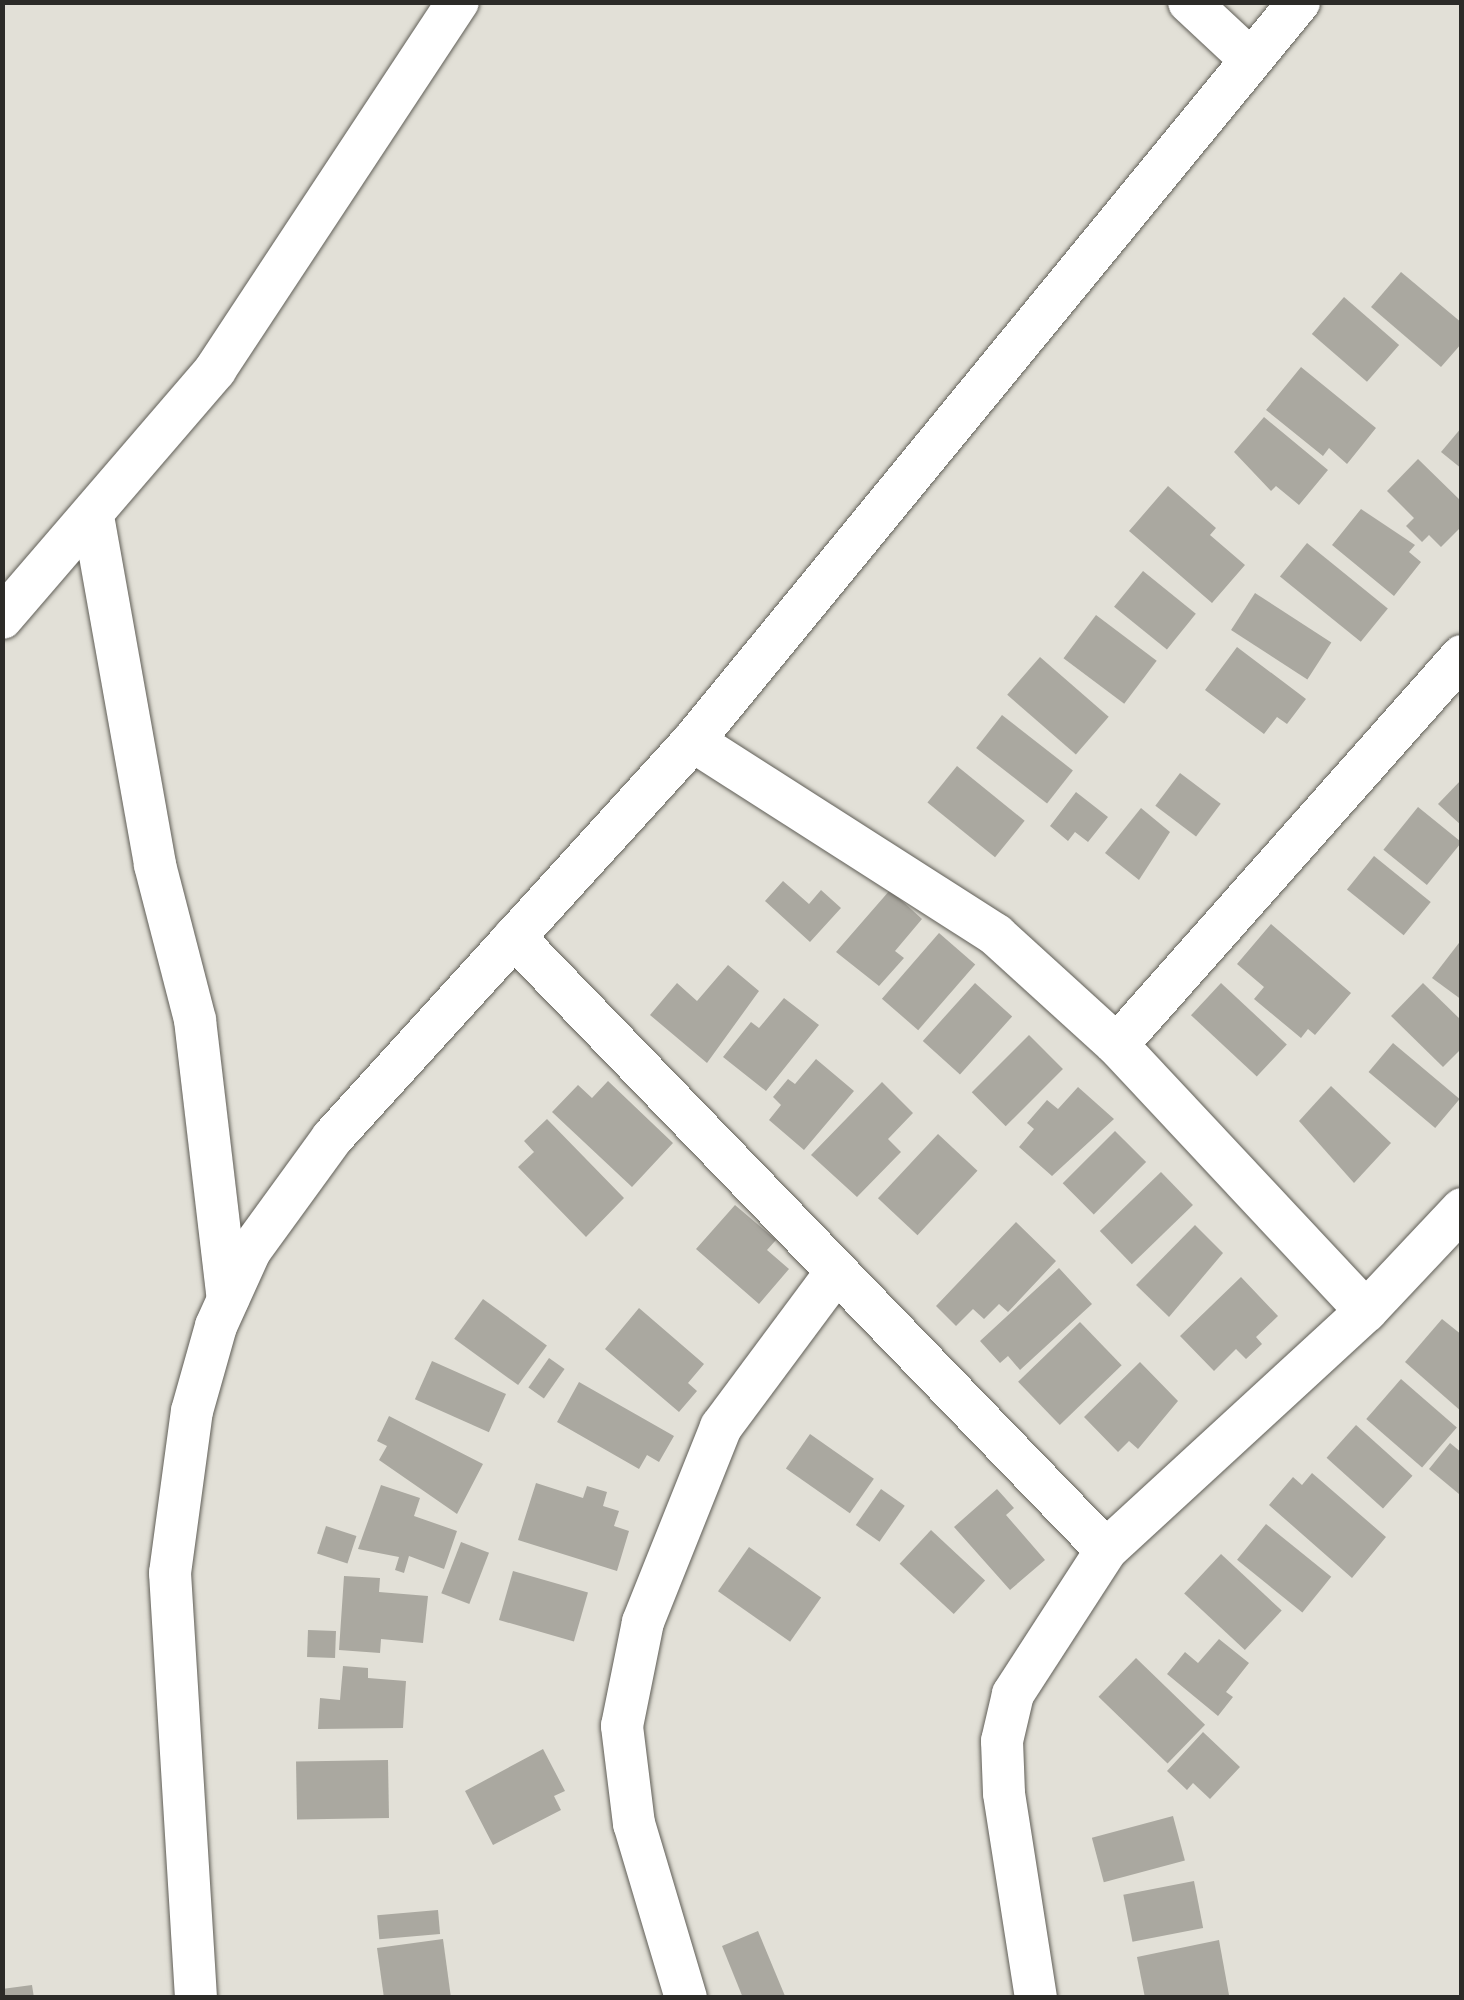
<!DOCTYPE html>
<html>
<head>
<meta charset="utf-8">
<style>
  body { margin:0 }
  #map { position:relative; width:1464px; height:2000px; overflow:hidden; background:#e2e0d7; font-family:Poppins,sans-serif }
  div>[style] { position:absolute }
  .building>* { inset:0; background:#aaa8a0; transform-origin:0 0 }
  .roads { filter:drop-shadow(0 0 2px #605e57) drop-shadow(0 0 2px #605e57) }
  .minor>* { height:42px; margin:-21px; padding:0 21px; transform-origin:21px; border-radius:21px; background:#fff }
  span { translate:-50% -50%; white-space:nowrap; text-align:center; line-height:1.15; -webkit-text-stroke:8px #f0ede4; paint-order:stroke }
  .frame { position:absolute; inset:0; border:5px solid #2c2b28; pointer-events:none }
</style>
</head>
<body>
<div id="map">
  <div class="building">
    <i style="clip-path:polygon(1401px 272px,1462px 323px,1462px 343px,1441px 367px,1371px 307px)"></i>
    <i style="left:1344px;top:297px;width:73px;height:49px;rotate:41deg"></i>
    <i style="clip-path:polygon(1301px 367px,1376px 428px,1347px 464px,1329px 448px,1323px 456px,1266px 410px)"></i>
    <i style="clip-path:polygon(1264px 417px,1328px 470px,1299px 505px,1276px 486px,1271px 491px,1234px 452px)"></i>
    <i style="clip-path:polygon(1462px 427px,1462px 469px,1441px 452px)"></i>
    <i style="clip-path:polygon(1418px 459px,1462px 502px,1462px 526px,1441px 547px,1429px 535px,1422px 542px,1406px 526px,1414px 518px,1387px 491px)"></i>
    <i style="clip-path:polygon(1168px 486px,1216px 528px,1210px 535px,1245px 565px,1212px 603px,1129px 531px)"></i>
    <i style="clip-path:polygon(1361px 509px,1415px 545px,1409px 552px,1421px 562px,1394px 596px,1332px 545px)"></i>
    <i style="left:1307px;top:543px;width:104px;height:43px;rotate:39deg"></i>
    <i style="left:1143px;top:571px;width:68px;height:46px;rotate:39deg"></i>
    <i style="left:1255px;top:593px;width:91px;height:44px;rotate:33deg"></i>
    <i style="left:1096px;top:615px;width:76px;height:54px;rotate:37deg"></i>
    <i style="clip-path:polygon(1237px 647px,1306px 699px,1287px 724px,1277px 717px,1264px 734px,1205px 690px)"></i>
    <i style="left:1040px;top:657px;width:91px;height:50px;rotate:41deg"></i>
    <i style="left:1002px;top:715px;width:90px;height:42px;rotate:38deg"></i>
    <i style="left:957px;top:766px;width:87px;height:47px;rotate:39deg"></i>
    <i style="left:1180px;top:773px;width:51px;height:41px;rotate:37deg"></i>
    <i style="clip-path:polygon(1462px 779px,1462px 826px,1438px 804px)"></i>
    <i style="clip-path:polygon(1076px 792px,1108px 817px,1088px 842px,1075px 832px,1068px 841px,1050px 826px)"></i>
    <i style="left:1418px;top:807px;width:56px;height:55px;rotate:39deg"></i>
    <i style="clip-path:polygon(1141px 808px,1170px 832px,1139px 880px,1105px 853px)"></i>
    <i style="left:1374px;top:856px;width:73px;height:43px;rotate:39deg"></i>
    <i style="clip-path:polygon(783px 881px,809px 904px,821px 890px,841px 908px,810px 942px,765px 901px)"></i>
    <i style="clip-path:polygon(890px 890px,922px 919px,895px 951px,904px 958px,879px 986px,836px 952px)"></i>
    <i style="clip-path:polygon(1271px 924px,1351px 993px,1315px 1035px,1308px 1029px,1301px 1038px,1254px 999px,1264px 987px,1237px 964px)"></i>
    <i style="left:939px;top:933px;width:48px;height:87px;rotate:41deg"></i>
    <i style="clip-path:polygon(1462px 939px,1462px 1000px,1432px 978px)"></i>
    <i style="clip-path:polygon(728px 965px,759px 991px,707px 1063px,650px 1015px,677px 983px,697px 1001px)"></i>
    <i style="left:975px;top:983px;width:50px;height:78px;rotate:42deg"></i>
    <i style="left:1221px;top:983px;width:90px;height:44px;rotate:43deg"></i>
    <i style="clip-path:polygon(1423px 983px,1462px 1021px,1462px 1048px,1443px 1067px,1391px 1016px)"></i>
    <i style="clip-path:polygon(784px 998px,819px 1025px,766px 1091px,723px 1057px,751px 1022px,759px 1028px)"></i>
    <i style="left:1029px;top:1035px;width:48px;height:81px;rotate:45deg"></i>
    <i style="left:1393px;top:1043px;width:87px;height:38px;rotate:40deg"></i>
    <i style="clip-path:polygon(816px 1059px,854px 1091px,804px 1150px,769px 1120px,781px 1105px,773px 1097px,788px 1079px,795px 1084px)"></i>
    <i style="clip-path:polygon(608px 1081px,673px 1143px,632px 1187px,552px 1112px,578px 1085px,592px 1098px)"></i>
    <i style="clip-path:polygon(882px 1082px,913px 1113px,888px 1139px,901px 1152px,857px 1197px,811px 1155px)"></i>
    <i style="clip-path:polygon(1331px 1086px,1391px 1143px,1354px 1183px,1299px 1121px)"></i>
    <i style="clip-path:polygon(1078px 1087px,1114px 1119px,1052px 1176px,1019px 1147px,1034px 1129px,1027px 1123px,1047px 1100px,1058px 1109px)"></i>
    <i style="clip-path:polygon(547px 1119px,624px 1198px,586px 1237px,518px 1167px,534px 1152px,524px 1141px)"></i>
    <i style="left:1115px;top:1131px;width:44px;height:74px;rotate:45deg"></i>
    <i style="left:938px;top:1134px;width:54px;height:88px;rotate:43deg"></i>
    <i style="left:1161px;top:1172px;width:46px;height:85px;rotate:46deg"></i>
    <i style="clip-path:polygon(735px 1205px,776px 1240px,767px 1250px,789px 1269px,759px 1304px,696px 1249px)"></i>
    <i style="clip-path:polygon(1016px 1222px,1056px 1261px,1008px 1312px,999px 1304px,984px 1319px,973px 1309px,956px 1326px,936px 1306px)"></i>
    <i style="clip-path:polygon(1195px 1225px,1223px 1253px,1169px 1317px,1136px 1285px)"></i>
    <i style="clip-path:polygon(1059px 1268px,1092px 1304px,1020px 1370px,1008px 1356px,1000px 1363px,980px 1341px)"></i>
    <i style="clip-path:polygon(1241px 1277px,1278px 1316px,1256px 1337px,1262px 1344px,1246px 1359px,1236px 1349px,1214px 1371px,1180px 1336px)"></i>
    <i style="left:483px;top:1299px;width:79px;height:49px;rotate:36deg"></i>
    <i style="clip-path:polygon(639px 1308px,704px 1364px,688px 1383px,697px 1391px,679px 1412px,605px 1349px)"></i>
    <i style="clip-path:polygon(1442px 1319px,1462px 1335px,1462px 1412px,1405px 1362px)"></i>
    <i style="left:1080px;top:1322px;width:60px;height:86px;rotate:46deg"></i>
    <i style="left:549px;top:1358px;width:19px;height:36px;rotate:35deg"></i>
    <i style="left:432px;top:1361px;width:81px;height:42px;rotate:24deg"></i>
    <i style="clip-path:polygon(1140px 1362px,1178px 1401px,1138px 1449px,1129px 1441px,1118px 1452px,1084px 1417px)"></i>
    <i style="left:1401px;top:1379px;width:74px;height:53px;rotate:41deg"></i>
    <i style="clip-path:polygon(579px 1382px,674px 1436px,659px 1462px,647px 1455px,639px 1469px,557px 1422px)"></i>
    <i style="clip-path:polygon(389px 1416px,483px 1464px,457px 1514px,379px 1460px,387px 1446px,377px 1441px)"></i>
    <i style="left:1356px;top:1425px;width:76px;height:44px;rotate:42deg"></i>
    <i style="left:810px;top:1434px;width:78px;height:42px;rotate:35deg"></i>
    <i style="clip-path:polygon(1450px 1443px,1462px 1453px,1459px 1494px,1429px 1469px)"></i>
    <i style="clip-path:polygon(1312px 1473px,1386px 1537px,1352px 1578px,1269px 1505px,1293px 1477px,1302px 1485px)"></i>
    <i style="clip-path:polygon(536px 1483px,583px 1498px,587px 1486px,607px 1492px,603px 1506px,619px 1511px,614px 1526px,629px 1531px,617px 1571px,518px 1540px)"></i>
    <i style="clip-path:polygon(381px 1485px,420px 1498px,414px 1516px,457px 1531px,444px 1569px,409px 1556px,404px 1573px,395px 1570px,399px 1557px,358px 1549px)"></i>
    <i style="left:881px;top:1489px;width:29px;height:44px;rotate:35deg"></i>
    <i style="clip-path:polygon(997px 1489px,1014px 1508px,1006px 1515px,1045px 1560px,1010px 1590px,954px 1527px)"></i>
    <i style="left:1266px;top:1524px;width:84px;height:46px;rotate:39deg"></i>
    <i style="left:326px;top:1526px;width:32px;height:29px;rotate:18deg"></i>
    <i style="left:931px;top:1530px;width:74px;height:46px;rotate:43deg"></i>
    <i style="left:461px;top:1542px;width:30px;height:55px;rotate:21deg"></i>
    <i style="left:749px;top:1547px;width:88px;height:54px;rotate:35deg"></i>
    <i style="left:1221px;top:1554px;width:83px;height:54px;rotate:43deg"></i>
    <i style="left:513px;top:1571px;width:78px;height:51px;rotate:16deg"></i>
    <i style="clip-path:polygon(344px 1576px,380px 1578px,379px 1592px,428px 1596px,423px 1643px,381px 1639px,380px 1653px,339px 1650px)"></i>
    <i style="left:308px;top:1630px;width:28px;height:27px;rotate:2deg"></i>
    <i style="clip-path:polygon(1219px 1639px,1249px 1663px,1226px 1692px,1233px 1697px,1218px 1716px,1167px 1674px,1185px 1652px,1198px 1663px)"></i>
    <i style="left:1136px;top:1658px;width:96px;height:54px;rotate:44deg"></i>
    <i style="clip-path:polygon(343px 1666px,368px 1668px,368px 1678px,406px 1681px,403px 1728px,318px 1729px,320px 1698px,340px 1700px)"></i>
    <i style="clip-path:polygon(1203px 1732px,1240px 1767px,1210px 1799px,1193px 1783px,1187px 1790px,1167px 1771px)"></i>
    <i style="clip-path:polygon(543px 1749px,565px 1791px,554px 1796px,561px 1810px,493px 1845px,465px 1791px)"></i>
    <i style="left:388px;top:1760px;width:58px;height:92px;rotate:89deg"></i>
    <i style="left:1173px;top:1816px;width:46px;height:84px;rotate:75deg"></i>
    <i style="left:1194px;top:1881px;width:48px;height:72px;rotate:79deg"></i>
    <i style="left:438px;top:1910px;width:24px;height:61px;rotate:85deg"></i>
    <i style="clip-path:polygon(758px 1931px,785px 1996px,782px 1998px,743px 1998px,722px 1946px)"></i>
    <i style="clip-path:polygon(443px 1939px,451px 1998px,384px 1998px,377px 1948px)"></i>
    <i style="clip-path:polygon(1219px 1940px,1229px 1995px,1145px 1998px,1137px 1957px)"></i>
    <i style="clip-path:polygon(32px 1985px,34px 1998px,2px 1998px,2px 1989px)"></i>
  </div>
  <div class="roads">
    <div class="minor">
      <i style="left:1189px;top:2px;width:81px;rotate:43deg"></i>
      <i style="left:93px;top:516px;width:354px;rotate:79.9deg"></i>
      <i style="left:155px;top:865px;width:160px;rotate:75.5deg"></i>
      <i style="left:195px;top:1020px;width:281px;rotate:83.3deg"></i>
      <i style="left:2px;top:618px;width:327px;rotate:-49.3deg"></i>
      <i style="left:215px;top:370px;width:441px;rotate:-56.6deg"></i>
      <i style="left:693px;top:741px;width:360px;rotate:32.6deg"></i>
      <i style="left:996px;top:935px;width:164px;rotate:42.3deg"></i>
      <i style="left:1117px;top:1045px;width:364px;rotate:46.9deg"></i>
      <i style="left:514px;top:937px;width:852px;rotate:46deg"></i>
      <i style="left:1117px;top:1045px;width:520px;rotate:-48.43deg"></i>
      <i style="left:196px;top:1998px;width:426px;rotate:-93.5deg"></i>
      <i style="left:170px;top:1573px;width:163px;rotate:-82.3deg"></i>
      <i style="left:192px;top:1411px;width:88px;rotate:-74.2deg"></i>
      <i style="left:216px;top:1326px;width:82px;rotate:-65.6deg"></i>
      <i style="left:250px;top:1251px;width:140px;rotate:-54deg"></i>
      <i style="left:332px;top:1138px;width:537px;rotate:-47.72deg"></i>
      <i style="left:693px;top:741px;width:956px;rotate:-50.65deg"></i>
      <i style="left:686px;top:1998px;width:182px;rotate:-106.6deg"></i>
      <i style="left:634px;top:1824px;width:99px;rotate:-97deg"></i>
      <i style="left:622px;top:1726px;width:106px;rotate:-78.6deg"></i>
      <i style="left:643px;top:1622px;width:210px;rotate:-68.2deg"></i>
      <i style="left:721px;top:1427px;width:193px;rotate:-53.4deg"></i>
      <i style="left:1036px;top:1998px;width:207px;rotate:-98.9deg"></i>
      <i style="left:1004px;top:1793px;width:52px;rotate:-92.2deg"></i>
      <i style="left:1002px;top:1741px;width:48px;rotate:-76.8deg"></i>
      <i style="left:1013px;top:1694px;width:171px;rotate:-57.1deg"></i>
      <i style="left:1106px;top:1550px;width:353px;rotate:-42.6deg"></i>
      <i style="left:1366px;top:1311px;width:140px;rotate:-46.7deg"></i>
    </div>
  </div>
  <div class="frame"></div>
</div>
</body>
</html>
